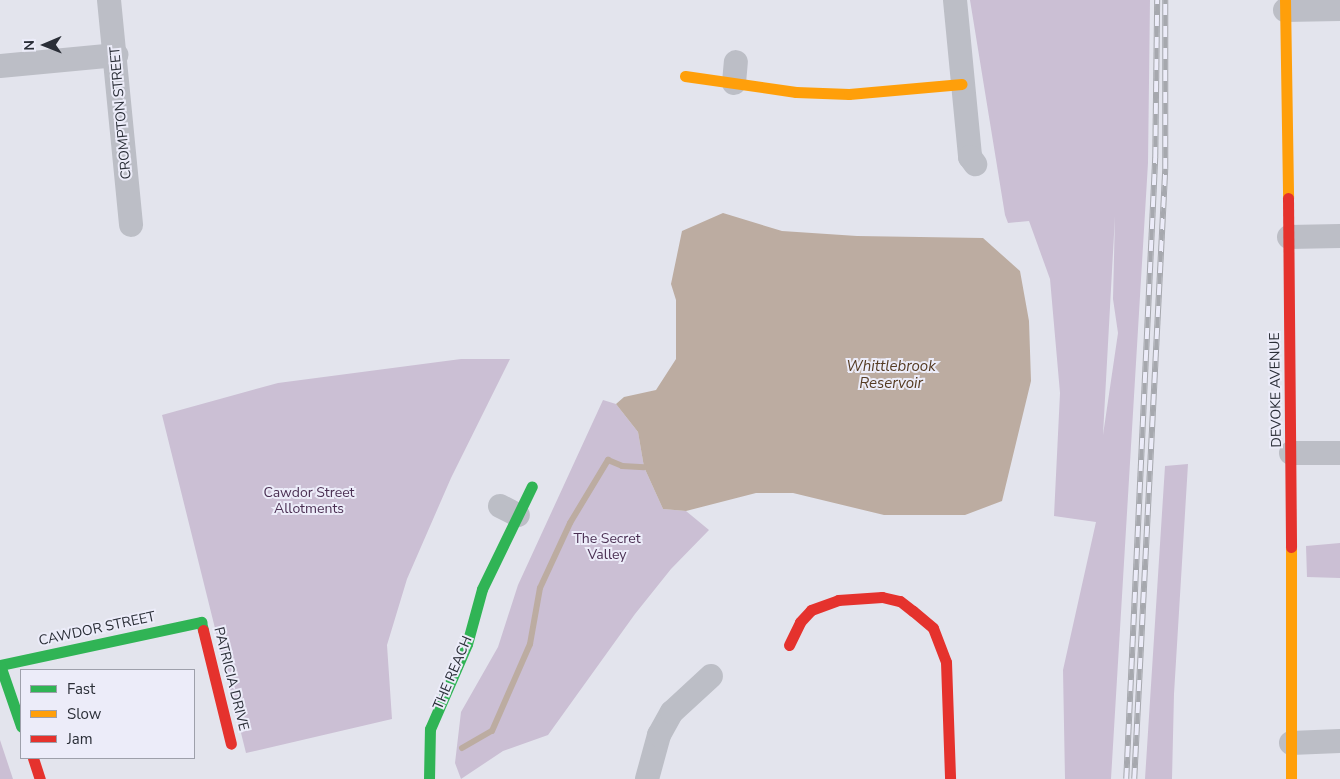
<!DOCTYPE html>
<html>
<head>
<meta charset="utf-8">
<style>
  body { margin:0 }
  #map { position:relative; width:1340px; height:779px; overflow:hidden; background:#e3e4ed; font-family:"Nunito Sans",sans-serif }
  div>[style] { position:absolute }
  .green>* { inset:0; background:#cbbfd4 }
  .water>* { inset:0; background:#bcaca1 }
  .stream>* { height:6px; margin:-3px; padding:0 3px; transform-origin:3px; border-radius:3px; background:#bcaca1 }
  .street>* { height:24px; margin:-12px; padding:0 12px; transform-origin:12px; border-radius:12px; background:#bcbec6 }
  .fast>* { height:11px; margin:-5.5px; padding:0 5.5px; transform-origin:5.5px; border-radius:5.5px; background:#30b455 }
  .slow>* { height:11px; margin:-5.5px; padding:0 5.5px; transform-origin:5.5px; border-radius:5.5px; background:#ff9f0a }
  .jam>* { height:11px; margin:-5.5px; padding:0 5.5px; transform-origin:5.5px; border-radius:5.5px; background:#e5322d }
  .rail>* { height:5.5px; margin-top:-2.75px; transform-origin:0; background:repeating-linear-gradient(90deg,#ececf9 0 11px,#a6a8ae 0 22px); box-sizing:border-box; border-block:1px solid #a6a8ae }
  span { translate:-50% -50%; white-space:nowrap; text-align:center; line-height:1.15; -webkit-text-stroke:4px #ececf9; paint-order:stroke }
  .street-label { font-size:14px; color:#2a2e37 }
  .park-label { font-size:14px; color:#4b3053 }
  .water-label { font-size:15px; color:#553b23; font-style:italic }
  .legend { position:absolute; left:20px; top:669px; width:175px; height:90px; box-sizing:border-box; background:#ececf9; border:1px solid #9ea0ab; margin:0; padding:6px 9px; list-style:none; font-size:15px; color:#2a2e37 }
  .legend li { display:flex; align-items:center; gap:10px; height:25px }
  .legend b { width:25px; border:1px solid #9ea0ab }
  .north { position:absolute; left:20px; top:20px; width:50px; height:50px; -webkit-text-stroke:4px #ececf9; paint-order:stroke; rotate:269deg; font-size:14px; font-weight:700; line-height:20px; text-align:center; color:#2a2e37 }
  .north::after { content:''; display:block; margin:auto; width:18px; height:22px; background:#2a2e37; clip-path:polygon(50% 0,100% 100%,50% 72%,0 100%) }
</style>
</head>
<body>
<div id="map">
  <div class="green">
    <i style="clip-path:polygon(evenodd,970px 0,1150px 0,1148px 163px,1111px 779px,1065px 779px,1063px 670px,1096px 522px,1054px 516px,1060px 393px,1050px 279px,1029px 221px,1008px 223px,1005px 215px,970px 0,1115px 216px,1113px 299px,1118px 333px,1103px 435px,1115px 216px)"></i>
    <i style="clip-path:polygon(461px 359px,510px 359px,451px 478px,407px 579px,387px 645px,392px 719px,246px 753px,162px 415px,278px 383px)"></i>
    <i style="clip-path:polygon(603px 400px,616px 404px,638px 432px,644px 467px,663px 509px,686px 511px,709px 530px,671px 569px,635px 614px,548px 735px,503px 751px,461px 779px,455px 763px,461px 712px,498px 647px,518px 585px)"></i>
    <i style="clip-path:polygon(1188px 464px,1174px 694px,1172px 779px,1145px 779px,1165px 466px)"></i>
    <i style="clip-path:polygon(1340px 543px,1340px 578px,1307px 577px,1306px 546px)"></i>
    <i style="clip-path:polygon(0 740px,13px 779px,0 779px)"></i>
  </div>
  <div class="water">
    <i style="clip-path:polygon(723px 213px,782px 231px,857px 236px,983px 238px,1020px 271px,1029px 321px,1031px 381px,1002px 501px,965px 515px,884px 515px,793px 493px,756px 493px,686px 511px,663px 509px,644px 467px,638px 432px,616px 404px,624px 397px,656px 390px,676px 359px,676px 300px,671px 284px,682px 231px)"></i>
  </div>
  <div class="stream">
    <i style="left:462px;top:748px;width:34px;rotate:-30deg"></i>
    <i style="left:492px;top:731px;width:95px;rotate:-66.4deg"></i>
    <i style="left:530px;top:644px;width:57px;rotate:-79.9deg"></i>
    <i style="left:540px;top:588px;width:72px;rotate:-65.2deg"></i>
    <i style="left:570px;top:523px;width:74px;rotate:-58.9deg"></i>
    <i style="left:608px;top:460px;width:15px;rotate:23deg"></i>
    <i style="left:622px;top:466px;width:22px;rotate:3deg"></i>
  </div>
  <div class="street">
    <i style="left:109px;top:0;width:226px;rotate:84.4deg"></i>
    <i style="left:955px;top:0;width:158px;rotate:84.5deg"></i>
    <i style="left:970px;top:157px;width:9px;rotate:54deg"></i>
    <i style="left:1285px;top:10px;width:55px;rotate:-1deg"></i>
    <i style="left:0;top:66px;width:117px;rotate:-5.4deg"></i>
    <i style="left:734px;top:83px;width:21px;rotate:-85deg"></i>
    <i style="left:1289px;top:237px;width:51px;rotate:-1.1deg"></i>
    <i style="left:1291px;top:453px;width:49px"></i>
    <i style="left:500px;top:506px;width:20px;rotate:27deg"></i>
    <i style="left:1291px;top:743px;width:49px;rotate:-2.3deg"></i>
    <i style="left:647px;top:779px;width:46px;rotate:-74.7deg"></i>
    <i style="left:659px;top:735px;width:26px;rotate:-61deg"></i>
    <i style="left:672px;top:712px;width:53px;rotate:-42.7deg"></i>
  </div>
  <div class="fast">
    <i style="left:0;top:665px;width:206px;rotate:-12.1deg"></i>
    <i style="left:201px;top:622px;width:8px;rotate:76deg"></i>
    <i style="left:0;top:665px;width:65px;rotate:71deg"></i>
    <i style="left:429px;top:779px;width:50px;rotate:-88.9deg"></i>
    <i style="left:430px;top:729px;width:93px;rotate:-66.5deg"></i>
    <i style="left:467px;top:644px;width:57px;rotate:-74.7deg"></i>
    <i style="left:482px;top:589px;width:114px;rotate:-64.1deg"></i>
  </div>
  <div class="slow">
    <i style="left:1285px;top:0;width:198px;rotate:89.1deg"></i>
    <i style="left:685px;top:76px;width:112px;rotate:8.2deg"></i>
    <i style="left:796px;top:92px;width:53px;rotate:2.2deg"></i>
    <i style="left:849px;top:94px;width:113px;rotate:-5.1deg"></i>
    <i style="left:1291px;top:547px;width:232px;rotate:90deg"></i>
  </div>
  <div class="jam">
    <i style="left:1288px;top:198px;width:349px;rotate:89.5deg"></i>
    <i style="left:203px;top:630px;width:117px;rotate:76.2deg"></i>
    <i style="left:789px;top:645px;width:25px;rotate:-64deg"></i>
    <i style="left:800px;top:622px;width:16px;rotate:-47deg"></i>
    <i style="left:811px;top:610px;width:29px;rotate:-20deg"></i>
    <i style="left:838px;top:600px;width:44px;rotate:-3.9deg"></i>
    <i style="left:882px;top:597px;width:18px;rotate:13deg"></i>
    <i style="left:900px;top:601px;width:16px;rotate:38deg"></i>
    <i style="left:913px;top:611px;width:26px;rotate:40deg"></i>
    <i style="left:933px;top:628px;width:36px;rotate:69deg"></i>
    <i style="left:946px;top:662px;width:117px;rotate:88deg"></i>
    <i style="left:33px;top:758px;width:22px;rotate:72deg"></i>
  </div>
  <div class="rail">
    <i style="left:1126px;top:779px;width:622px;rotate:-87.33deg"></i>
    <i style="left:1155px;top:158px;width:158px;rotate:-89.3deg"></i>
    <i style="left:1134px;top:779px;width:611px;rotate:-87.09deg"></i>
    <i style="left:1165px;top:169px;width:169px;rotate:-90deg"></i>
  </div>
  <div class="street-label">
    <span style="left:121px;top:113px;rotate:-95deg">CROMPTON STREET</span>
    <span style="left:1276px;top:390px;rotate:-91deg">DEVOKE AVENUE</span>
    <span style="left:97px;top:629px;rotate:-12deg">CAWDOR STREET</span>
    <span style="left:453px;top:673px;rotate:-67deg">THE REACH</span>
    <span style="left:231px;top:679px;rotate:76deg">PATRICIA DRIVE</span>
  </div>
  <div class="park-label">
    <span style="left:309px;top:501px">Cawdor Street<br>Allotments</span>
    <span style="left:607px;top:547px">The Secret<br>Valley</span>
  </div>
  <div class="water-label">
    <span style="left:891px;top:375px">Whittlebrook<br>Reservoir</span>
  </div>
  <ul class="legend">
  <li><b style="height:6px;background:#30b455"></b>Fast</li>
  <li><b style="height:6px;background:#ff9f0a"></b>Slow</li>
  <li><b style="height:6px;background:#e5322d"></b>Jam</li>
  </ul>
  <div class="north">N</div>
</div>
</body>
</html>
